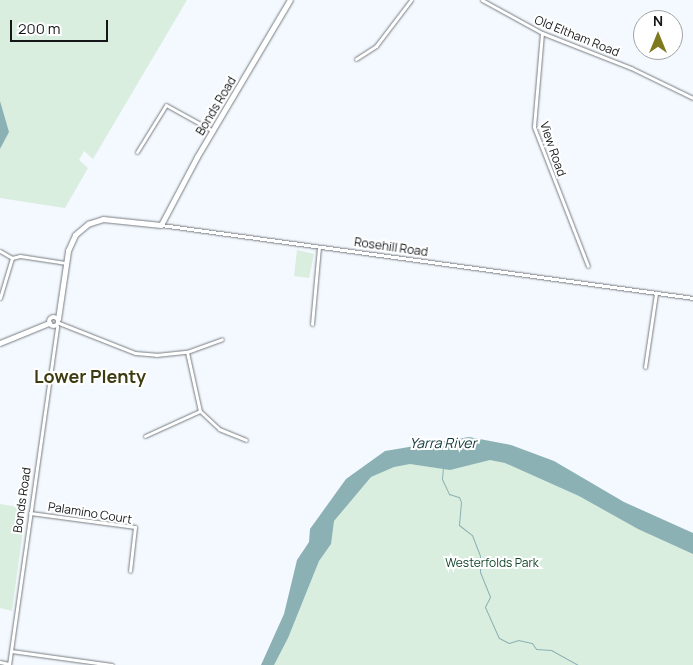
<!DOCTYPE html>
<html>
<head>
<meta charset="utf-8">
<style>
  body { margin:0 }
  #map { position:relative; width:693px; height:665px; overflow:hidden; background:#f3f9fe; font-family:Manrope,sans-serif }
  div>[style] { position:absolute }
  .green>* { inset:0; background:#d9eedf }
  .water>* { inset:0; background:#8bb1b5 }
  .stream>* { height:1px; margin:-0.5px; padding:0 0.5px; transform-origin:0.5px; border-radius:0.5px; background:#8bb1b5 }
  .roads { filter:drop-shadow(0 0 1px #777c81) drop-shadow(0 0 1px #777c81) }
  .street>* { height:3px; margin:-1.5px; padding:0 1.5px; transform-origin:1.5px; border-radius:1.5px; background:#fff }
  .secondary>* { height:4.5px; margin:-2.25px; padding:0 2.25px; transform-origin:2.25px; border-radius:2.25px; background:#fff }
  .secondary>.ring { margin:-2.25px; padding:0; box-sizing:content-box; background:none; border:4.5px solid #fff; border-radius:50% }
  span { translate:-50% -50%; white-space:nowrap; text-align:center; line-height:1.15; -webkit-text-stroke:4px #fff; paint-order:stroke }
  .street-label { font-size:12px; color:#141618 }
  .park-label { font-size:12px; color:#124529 }
  .water-label { font-size:14px; color:#0f363a; font-style:italic }
  .district-label { font-size:18px; color:#3c3b11; font-weight:700 }
  .north { position:absolute; left:633px; top:10px; width:50px; height:50px; box-sizing:border-box; background:#fff; border:1px solid #a1a2a3; border-radius:50%; rotate:0deg; font-size:14px; font-weight:700; line-height:20px; text-align:center; color:#141618 }
  .north::after { content:''; display:block; margin:auto; width:18px; height:22px; background:#7c791f; clip-path:polygon(50% 0,100% 100%,50% 72%,0 100%) }
  .scale { position:absolute; left:10px; top:20px; width:98px; height:22px; box-sizing:border-box; border:2px solid #141618; border-top:0; padding-left:6px; font-size:15px; line-height:18px; white-space:nowrap; color:#141618; -webkit-text-stroke:4px #fff; paint-order:stroke }
</style>
</head>
<body>
<div id="map">
  <div class="green">
    <i style="clip-path:polygon(0 0,187px 0,93px 159px,84px 151px,79px 160px,88px 168px,65px 208px,0 198px)"></i>
    <i style="clip-path:polygon(297px 250px,314px 254px,309px 278px,294px 276px)"></i>
    <i style="clip-path:polygon(505px 459px,693px 550px,693px 665px,272px 665px,329px 523px,352px 489px,386px 464px)"></i>
    <i style="clip-path:polygon(0 504px,26px 508px,12px 611px,0 608px)"></i>
  </div>
  <div class="water">
    <i style="clip-path:polygon(0 101px,9px 132px,0 149px)"></i>
    <i style="clip-path:polygon(469px 437px,511px 445px,554px 461px,624px 502px,693px 533px,693px 554px,638px 529px,579px 496px,505px 463px,490px 460px,450px 470px,410px 464px,394px 467px,371px 477px,334px 521px,331px 544px,319px 561px,288px 638px,274px 665px,261px 665px,284px 614px,297px 560px,309px 542px,310px 529px,346px 479px,385px 451px)"></i>
  </div>
  <div class="stream">
    <i style="left:443px;top:467px;width:12px;rotate:95deg"></i>
    <i style="left:442px;top:479px;width:17px;rotate:65deg"></i>
    <i style="left:449px;top:494px;width:10px;rotate:17deg"></i>
    <i style="left:459px;top:497px;width:5px;rotate:68deg"></i>
    <i style="left:461px;top:502px;width:23px;rotate:95deg"></i>
    <i style="left:459px;top:525px;width:16px;rotate:38deg"></i>
    <i style="left:472px;top:535px;width:22px;rotate:69deg"></i>
    <i style="left:480px;top:556px;width:16px;rotate:90deg"></i>
    <i style="left:480px;top:572px;width:27px;rotate:68deg"></i>
    <i style="left:490px;top:597px;width:11px;rotate:117deg"></i>
    <i style="left:485px;top:607px;width:34px;rotate:66deg"></i>
    <i style="left:499px;top:638px;width:11px;rotate:27deg"></i>
    <i style="left:509px;top:643px;width:9px;rotate:-18deg"></i>
    <i style="left:518px;top:640px;width:14px;rotate:12deg"></i>
    <i style="left:532px;top:643px;width:7px;rotate:56deg"></i>
    <i style="left:536px;top:649px;width:15px;rotate:4deg"></i>
    <i style="left:551px;top:650px;width:31px;rotate:29deg"></i>
  </div>
  <div class="roads">
    <div class="street">
      <i style="left:482px;top:0;width:68px;rotate:28.8deg"></i>
      <i style="left:542px;top:33px;width:96px;rotate:21.5deg"></i>
      <i style="left:631px;top:68px;width:69px;rotate:25.8deg"></i>
      <i style="left:542px;top:33px;width:94px;rotate:94.9deg"></i>
      <i style="left:534px;top:127px;width:149px;rotate:68.8deg"></i>
      <i style="left:356px;top:59px;width:24px;rotate:-33deg"></i>
      <i style="left:376px;top:46px;width:58px;rotate:-52.7deg"></i>
      <i style="left:137px;top:152px;width:55px;rotate:-58.3deg"></i>
      <i style="left:166px;top:105px;width:54px;rotate:29deg"></i>
      <i style="left:161px;top:225px;width:537px;rotate:7.81deg"></i>
      <i style="left:0;top:251px;width:14px;rotate:30deg"></i>
      <i style="left:0;top:298px;width:42px;rotate:-73.3deg"></i>
      <i style="left:12px;top:258px;width:8px;rotate:-14deg"></i>
      <i style="left:20px;top:256px;width:47px;rotate:8.7deg"></i>
      <i style="left:59px;top:323px;width:82px;rotate:21.5deg"></i>
      <i style="left:135px;top:353px;width:21px;rotate:5deg"></i>
      <i style="left:156px;top:355px;width:31px;rotate:-6deg"></i>
      <i style="left:187px;top:352px;width:60px;rotate:77.6deg"></i>
      <i style="left:200px;top:411px;width:26px;rotate:43deg"></i>
      <i style="left:219px;top:429px;width:29px;rotate:22deg"></i>
      <i style="left:312px;top:324px;width:77px;rotate:-84.8deg"></i>
      <i style="left:187px;top:352px;width:37px;rotate:-20deg"></i>
      <i style="left:645px;top:367px;width:75px;rotate:-81.5deg"></i>
      <i style="left:145px;top:436px;width:60px;rotate:-24.4deg"></i>
      <i style="left:30px;top:513px;width:106px;rotate:7.6deg"></i>
      <i style="left:135px;top:527px;width:44px;rotate:96.5deg"></i>
      <i style="left:11px;top:651px;width:102px;rotate:7.9deg"></i>
      <i style="left:0;top:662px;width:9px;rotate:13deg"></i>
      <i style="left:9px;top:665px;width:342px;rotate:-81.9deg"></i>
    </div>
    <div class="secondary">
      <i class="ring" style="left:49px;top:317px;width:5.5px;height:5.5px"></i>
      <i style="left:58px;top:319px;width:69px;rotate:-81.6deg"></i>
      <i style="left:68px;top:251px;width:17px;rotate:-66deg"></i>
      <i style="left:75px;top:235px;width:17px;rotate:-40deg"></i>
      <i style="left:88px;top:224px;width:16px;rotate:-18deg"></i>
      <i style="left:103px;top:219px;width:58px;rotate:5.9deg"></i>
      <i style="left:161px;top:225px;width:77px;rotate:-62.1deg"></i>
      <i style="left:197px;top:157px;width:182px;rotate:-59.4deg"></i>
      <i style="left:0;top:343px;width:53px;rotate:-22.2deg"></i>
    </div>
  </div>
  <div class="street-label">
    <span style="left:577px;top:36px;rotate:22deg">Old Eltham Road</span>
    <span style="left:216px;top:106px;rotate:-59deg">Bonds Road</span>
    <span style="left:553px;top:149px;rotate:71deg">View Road</span>
    <span style="left:391px;top:247px;rotate:8deg">Rosehill Road</span>
    <span style="left:22px;top:500px;rotate:-82deg">Bonds Road</span>
    <span style="left:90px;top:513px;rotate:9deg">Palamino Court</span>
  </div>
  <div class="park-label">
    <span style="left:492px;top:563px">Westerfolds Park</span>
  </div>
  <div class="water-label">
    <span style="left:443px;top:443px">Yarra River</span>
  </div>
  <div class="district-label">
    <span style="left:90px;top:376px">Lower Plenty</span>
  </div>
  <div class="north">N</div>
  <div class="scale">200 m</div>
</div>
</body>
</html>
